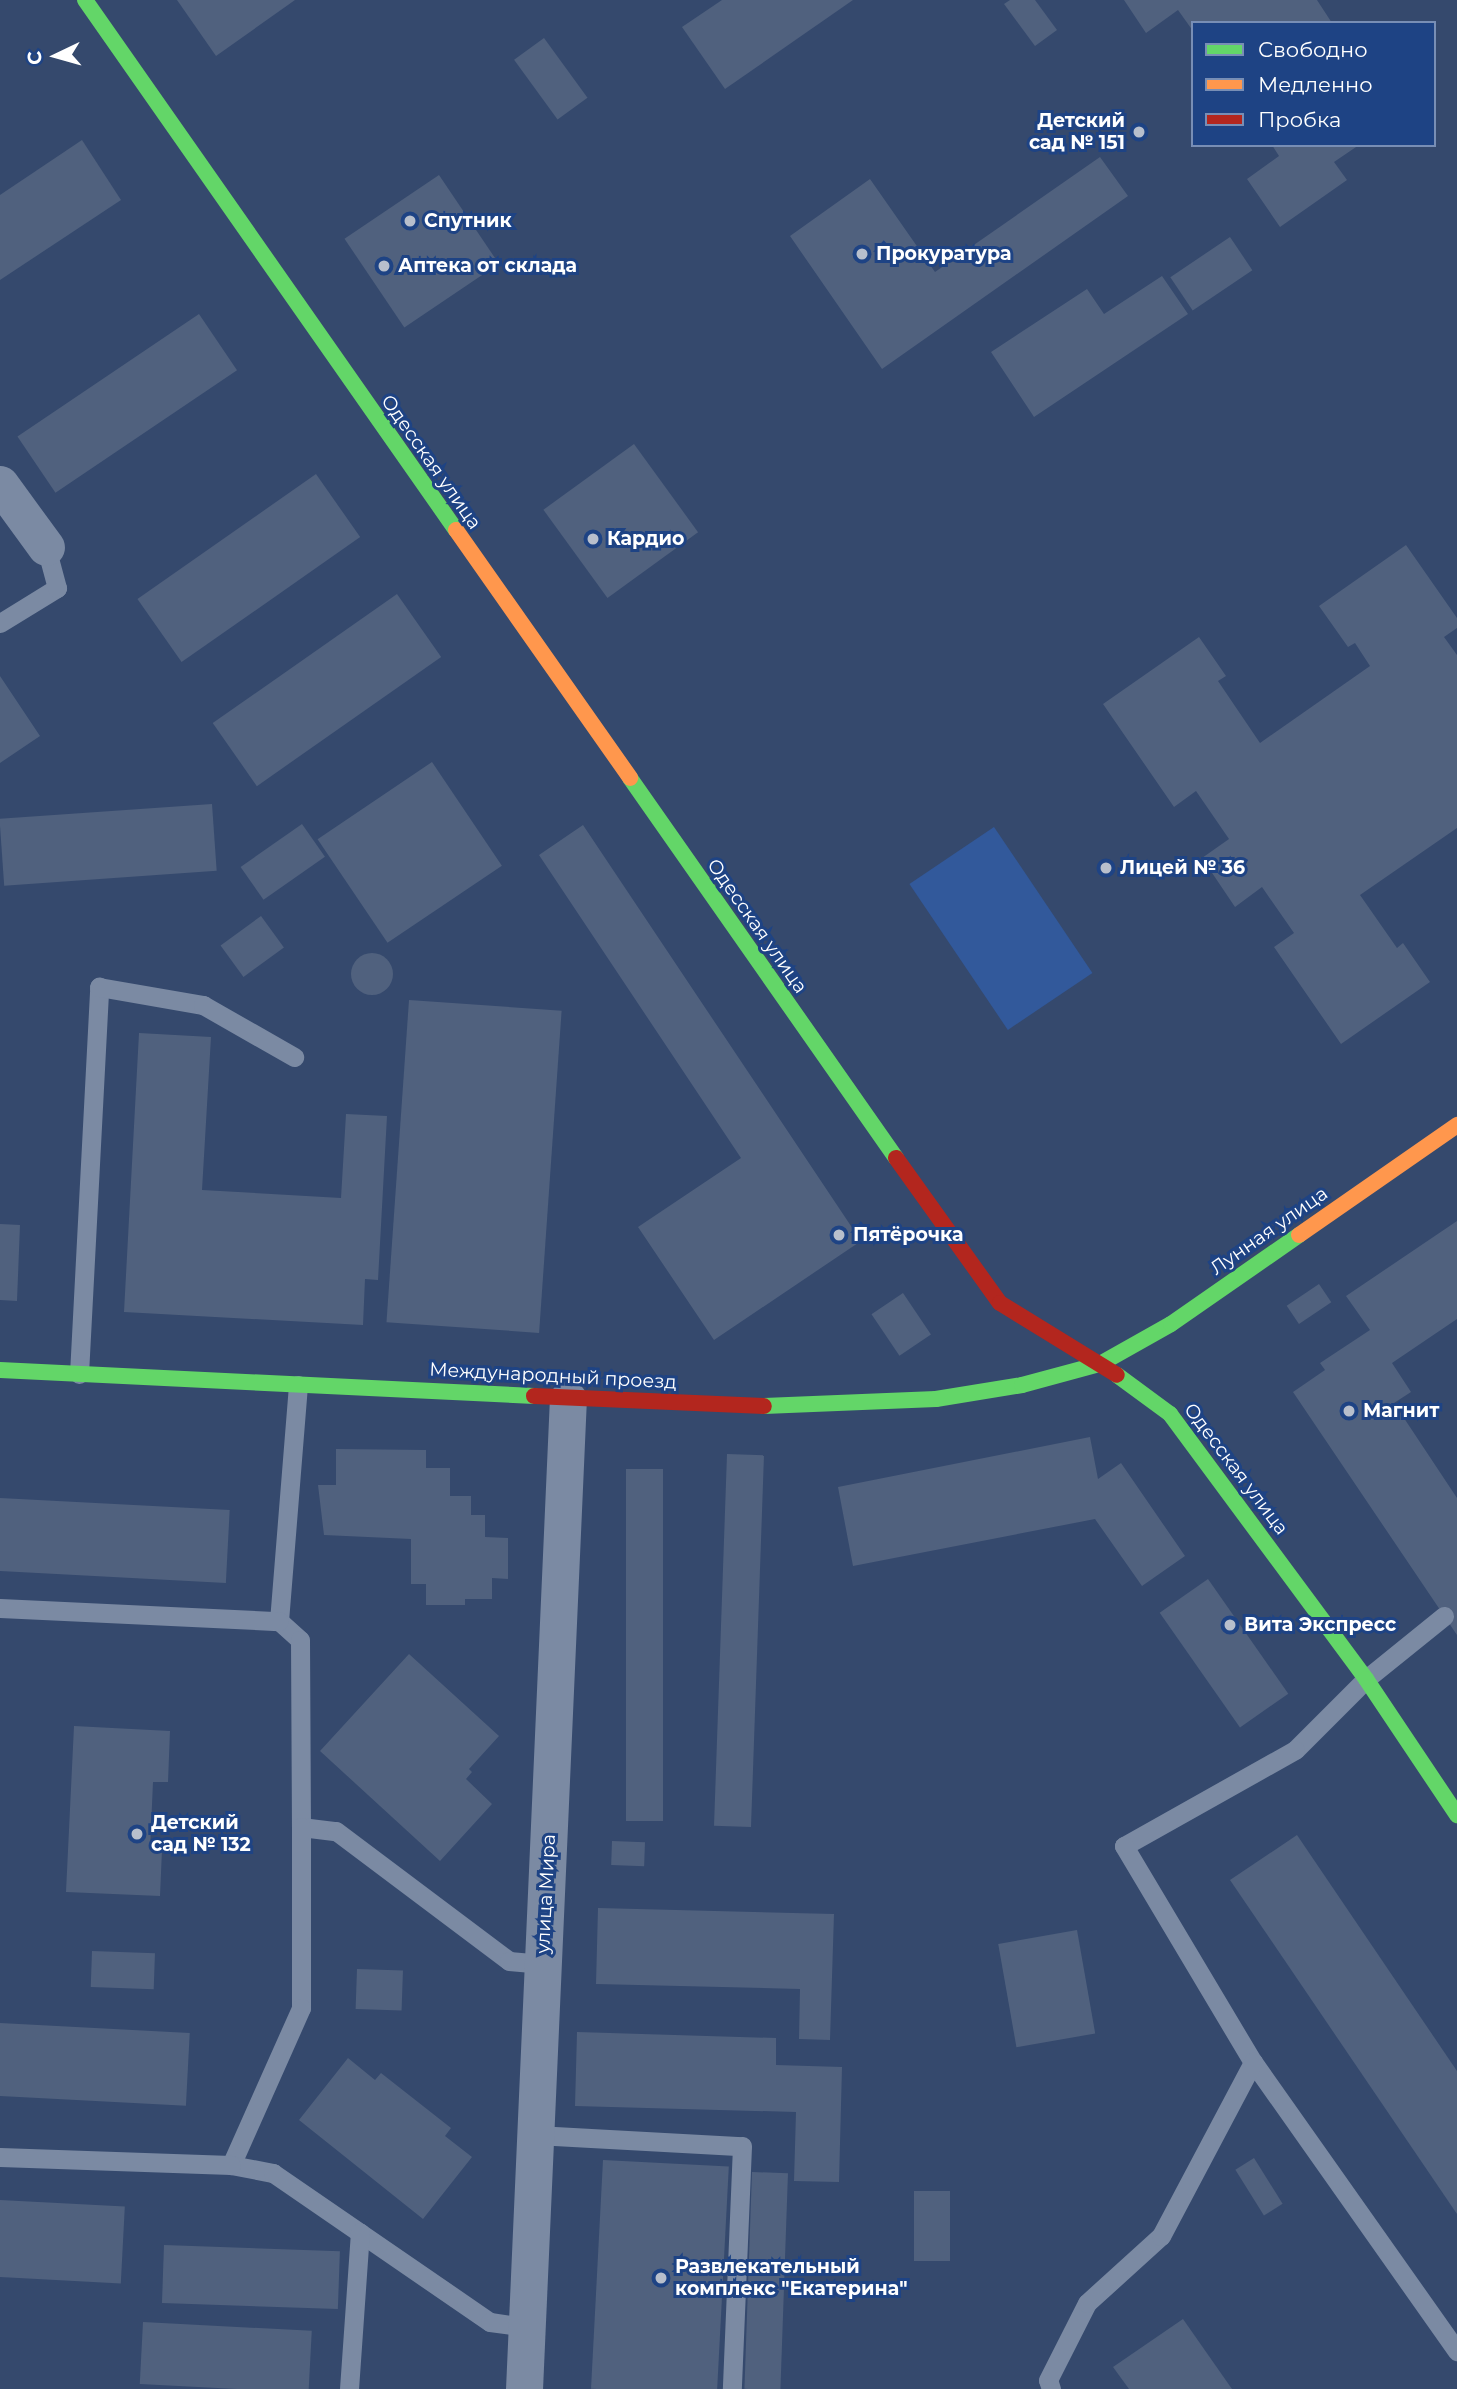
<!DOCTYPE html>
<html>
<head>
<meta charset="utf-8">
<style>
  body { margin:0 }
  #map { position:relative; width:1457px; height:2389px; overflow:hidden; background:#35496d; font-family:Montserrat,sans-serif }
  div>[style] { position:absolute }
  .green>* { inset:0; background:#32599b; transform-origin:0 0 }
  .building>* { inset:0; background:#50617e; transform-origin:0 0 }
  .round { border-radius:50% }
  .lane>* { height:19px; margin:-9.5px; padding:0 9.5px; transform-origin:9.5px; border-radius:9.5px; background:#7b8aa3 }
  .street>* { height:37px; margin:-18.5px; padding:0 18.5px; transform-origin:18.5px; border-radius:18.5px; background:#7b8aa3 }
  .fast>* { height:16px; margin:-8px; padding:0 8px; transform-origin:8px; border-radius:8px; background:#63d668 }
  .slow>* { height:16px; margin:-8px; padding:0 8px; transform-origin:8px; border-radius:8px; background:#ff974d }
  .jam>* { height:16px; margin:-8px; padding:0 8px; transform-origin:8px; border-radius:8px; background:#b3261e }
  .dots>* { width:19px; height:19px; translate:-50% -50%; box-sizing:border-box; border:4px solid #1e4384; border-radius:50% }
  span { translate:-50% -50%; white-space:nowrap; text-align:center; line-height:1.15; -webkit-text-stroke:6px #1e4384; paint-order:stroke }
  .poi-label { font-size:19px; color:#fff; font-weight:700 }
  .right { translate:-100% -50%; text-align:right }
  .left { translate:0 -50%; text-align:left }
  .street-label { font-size:19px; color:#fff }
  .legend { position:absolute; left:1191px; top:21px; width:245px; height:126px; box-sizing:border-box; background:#1e4384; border:2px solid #788eb5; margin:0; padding:9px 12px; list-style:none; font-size:21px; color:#fff }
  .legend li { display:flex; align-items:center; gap:14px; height:35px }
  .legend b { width:35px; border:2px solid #788eb5 }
  .north { position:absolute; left:21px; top:21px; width:70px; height:70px; -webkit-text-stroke:5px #1e4384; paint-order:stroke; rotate:265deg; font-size:19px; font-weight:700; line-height:28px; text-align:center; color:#fff }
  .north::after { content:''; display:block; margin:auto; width:24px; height:32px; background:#fff; clip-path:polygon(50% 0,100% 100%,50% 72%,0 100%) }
</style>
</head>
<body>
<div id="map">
  <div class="green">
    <i style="left:994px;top:827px;width:176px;height:102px;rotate:56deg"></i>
  </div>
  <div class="building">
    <i style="clip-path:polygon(177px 0,295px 0,216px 56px)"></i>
    <i style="clip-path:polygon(722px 0,853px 0,725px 89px,682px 27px)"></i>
    <i style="clip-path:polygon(1010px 0,1035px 0,1057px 30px,1035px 46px,1004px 4px)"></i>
    <i style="clip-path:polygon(1124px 0,1317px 0,1332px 23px,1193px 23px,1193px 31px,1178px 10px,1146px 33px)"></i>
    <i style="left:544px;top:38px;width:74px;height:37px;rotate:54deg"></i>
    <i style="clip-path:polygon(82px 140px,121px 200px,0 280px,0 195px)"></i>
    <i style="clip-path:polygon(1272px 145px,1359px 145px,1334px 162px,1347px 180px,1280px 227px,1247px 179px,1279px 156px)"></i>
    <i style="clip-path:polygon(1100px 157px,1128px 196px,882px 369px,790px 236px,870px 179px,935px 272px)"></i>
    <i style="left:439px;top:175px;width:107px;height:114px;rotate:56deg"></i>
    <i style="left:1230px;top:237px;width:40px;height:72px;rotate:56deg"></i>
    <i style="clip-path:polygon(1162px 276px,1188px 314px,1034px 417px,991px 352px,1087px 289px,1104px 314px)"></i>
    <i style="left:199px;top:314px;width:68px;height:219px;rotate:56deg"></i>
    <i style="left:634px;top:444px;width:109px;height:112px;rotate:54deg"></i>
    <i style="left:316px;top:474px;width:77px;height:218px;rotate:55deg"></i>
    <i style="clip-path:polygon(1406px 545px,1457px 618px,1457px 628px,1444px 637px,1457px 655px,1457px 828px,1360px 895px,1397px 948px,1403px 943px,1430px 982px,1341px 1044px,1274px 947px,1294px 933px,1262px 887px,1235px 907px,1202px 858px,1229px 839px,1196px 791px,1174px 807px,1103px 704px,1199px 637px,1226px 676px,1218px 681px,1260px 743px,1370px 666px,1355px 643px,1348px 647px,1319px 606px)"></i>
    <i style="left:397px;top:594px;width:77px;height:225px;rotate:55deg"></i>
    <i style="clip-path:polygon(0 676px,40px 736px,0 763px)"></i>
    <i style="left:432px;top:762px;width:125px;height:138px;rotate:56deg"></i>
    <i style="left:212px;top:804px;width:67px;height:213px;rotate:86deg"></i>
    <i style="left:302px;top:824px;width:40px;height:75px;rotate:55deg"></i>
    <i style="clip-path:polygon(583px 825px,861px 1241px,714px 1340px,638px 1227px,741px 1158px,539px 855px)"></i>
    <i style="left:261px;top:916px;width:39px;height:50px;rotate:54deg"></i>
    <i class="round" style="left:351px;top:953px;width:42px;height:42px"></i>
    <i style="left:409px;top:1000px;width:153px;height:323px;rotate:4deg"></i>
    <i style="clip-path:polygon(139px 1033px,211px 1037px,202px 1190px,341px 1198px,346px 1114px,387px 1116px,378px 1280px,365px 1279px,363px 1325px,124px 1312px)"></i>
    <i style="clip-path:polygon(1457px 1221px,1457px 1319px,1392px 1363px,1411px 1392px,1394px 1403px,1457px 1498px,1457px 1635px,1293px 1392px,1325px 1370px,1320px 1363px,1370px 1330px,1346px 1296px)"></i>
    <i style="clip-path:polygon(0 1224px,20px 1225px,17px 1301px,0 1300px)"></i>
    <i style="left:1319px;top:1284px;width:22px;height:39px;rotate:56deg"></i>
    <i style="left:903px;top:1293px;width:50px;height:38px;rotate:56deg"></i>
    <i style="clip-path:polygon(1090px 1437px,1098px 1479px,1121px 1463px,1185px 1556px,1142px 1586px,1095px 1519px,853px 1566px,838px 1487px)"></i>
    <i style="clip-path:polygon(336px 1449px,426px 1450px,426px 1468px,450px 1468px,450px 1496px,471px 1496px,471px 1515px,485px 1515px,485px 1537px,508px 1538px,508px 1579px,492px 1578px,492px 1599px,465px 1599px,465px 1605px,426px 1605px,426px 1584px,411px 1584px,411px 1539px,324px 1535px,318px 1485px,336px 1485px)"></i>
    <i style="left:727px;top:1454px;width:37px;height:372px;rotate:2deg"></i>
    <i style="left:626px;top:1469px;width:37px;height:352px"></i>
    <i style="left:0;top:1498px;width:230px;height:73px;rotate:3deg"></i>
    <i style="left:1208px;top:1579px;width:140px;height:59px;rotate:55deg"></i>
    <i style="clip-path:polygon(409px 1654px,499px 1736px,469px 1769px,472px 1772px,466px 1779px,492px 1804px,440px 1861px,320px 1751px)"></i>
    <i style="clip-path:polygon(74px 1726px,170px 1731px,168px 1782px,153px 1782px,150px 1850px,162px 1850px,160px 1896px,66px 1892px)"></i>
    <i style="clip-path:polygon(1297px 1835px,1457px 2071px,1457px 2214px,1230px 1880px)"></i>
    <i style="left:612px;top:1841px;width:33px;height:24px;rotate:2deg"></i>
    <i style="clip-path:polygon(598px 1908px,834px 1914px,830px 2040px,799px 2039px,800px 1989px,596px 1984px)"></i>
    <i style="left:1077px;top:1930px;width:105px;height:80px;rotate:80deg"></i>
    <i style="left:92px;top:1951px;width:63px;height:36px;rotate:2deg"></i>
    <i style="left:357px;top:1969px;width:46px;height:40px;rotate:2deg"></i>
    <i style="left:0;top:2023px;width:190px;height:73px;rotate:3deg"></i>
    <i style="clip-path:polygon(577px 2032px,776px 2038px,776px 2065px,842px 2067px,839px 2182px,794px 2181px,796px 2112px,575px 2106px)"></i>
    <i style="clip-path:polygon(348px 2058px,375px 2080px,381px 2073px,451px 2128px,445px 2136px,472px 2157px,423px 2219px,299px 2120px)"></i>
    <i style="left:1254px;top:2158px;width:54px;height:22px;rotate:58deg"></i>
    <i style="left:603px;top:2160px;width:126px;height:229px;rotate:3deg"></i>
    <i style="left:752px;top:2172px;width:36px;height:217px;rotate:2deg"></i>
    <i style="left:914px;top:2191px;width:36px;height:70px"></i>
    <i style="left:0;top:2200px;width:125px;height:77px;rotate:3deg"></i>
    <i style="left:164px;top:2245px;width:176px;height:58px;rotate:2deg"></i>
    <i style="clip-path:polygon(1183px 2319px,1232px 2389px,1129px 2389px,1113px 2367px)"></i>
    <i style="left:143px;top:2322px;width:169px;height:62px;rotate:3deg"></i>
  </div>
  <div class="lane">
    <i style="left:0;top:623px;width:67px;rotate:-31.6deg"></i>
    <i style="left:57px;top:588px;width:42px;rotate:-105deg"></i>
    <i style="left:79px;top:1374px;width:388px;rotate:-87deg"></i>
    <i style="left:99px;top:987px;width:106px;rotate:9.8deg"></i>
    <i style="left:203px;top:1005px;width:105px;rotate:29.7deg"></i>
    <i style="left:298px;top:1385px;width:237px;rotate:94.6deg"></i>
    <i style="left:279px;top:1621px;width:28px;rotate:42deg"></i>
    <i style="left:300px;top:1640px;width:187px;rotate:89.7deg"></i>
    <i style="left:301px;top:1827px;width:35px;rotate:7deg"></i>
    <i style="left:336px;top:1831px;width:216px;rotate:36.9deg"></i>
    <i style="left:509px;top:1961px;width:34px;rotate:5deg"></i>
    <i style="left:0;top:1608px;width:279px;rotate:2.7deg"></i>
    <i style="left:1444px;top:1616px;width:100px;rotate:141.1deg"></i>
    <i style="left:1366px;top:1679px;width:100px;rotate:135deg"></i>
    <i style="left:1295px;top:1750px;width:196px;rotate:150.7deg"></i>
    <i style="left:1124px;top:1846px;width:252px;rotate:59.2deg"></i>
    <i style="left:1253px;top:2062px;width:354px;rotate:54.8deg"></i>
    <i style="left:301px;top:1827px;width:181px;rotate:90deg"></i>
    <i style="left:301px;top:2008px;width:172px;rotate:114deg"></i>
    <i style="left:231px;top:2165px;width:43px;rotate:10.8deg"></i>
    <i style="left:273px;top:2173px;width:263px;rotate:34.5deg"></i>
    <i style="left:490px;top:2322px;width:37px;rotate:8deg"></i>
    <i style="left:536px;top:2135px;width:206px;rotate:3.1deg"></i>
    <i style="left:742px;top:2146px;width:243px;rotate:92.4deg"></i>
    <i style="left:0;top:2157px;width:231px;rotate:2deg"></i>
    <i style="left:349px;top:2389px;width:157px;rotate:-86deg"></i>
    <i style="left:1051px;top:2389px;width:9px;rotate:-108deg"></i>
    <i style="left:1048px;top:2380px;width:86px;rotate:-63.1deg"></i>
    <i style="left:1087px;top:2303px;width:100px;rotate:-42.2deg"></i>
    <i style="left:1161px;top:2236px;width:197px;rotate:-62.1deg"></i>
  </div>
  <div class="street">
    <i style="left:0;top:484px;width:78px;rotate:53.9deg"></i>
    <i style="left:524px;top:2389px;width:991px;rotate:-87.46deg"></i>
  </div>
  <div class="fast">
    <i style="left:85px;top:0;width:647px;rotate:55.01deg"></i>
    <i style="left:630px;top:778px;width:464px;rotate:55deg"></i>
    <i style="left:0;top:1370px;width:535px;rotate:2.79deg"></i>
    <i style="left:1117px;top:1375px;width:66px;rotate:36.3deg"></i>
    <i style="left:1170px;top:1414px;width:330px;rotate:53.5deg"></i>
    <i style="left:1366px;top:1679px;width:164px;rotate:56.2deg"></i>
    <i style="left:764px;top:1406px;width:172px;rotate:-2.3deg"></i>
    <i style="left:936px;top:1399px;width:87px;rotate:-9.2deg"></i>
    <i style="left:1022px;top:1385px;width:81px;rotate:-15.1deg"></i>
    <i style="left:1100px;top:1364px;width:81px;rotate:-29.4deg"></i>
    <i style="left:1171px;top:1324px;width:156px;rotate:-34.8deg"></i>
  </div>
  <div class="slow">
    <i style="left:456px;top:530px;width:303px;rotate:54.9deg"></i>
    <i style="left:1299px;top:1235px;width:193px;rotate:-34.8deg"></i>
  </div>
  <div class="jam">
    <i style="left:896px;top:1158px;width:178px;rotate:54.4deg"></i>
    <i style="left:1000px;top:1303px;width:137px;rotate:31.6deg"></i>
    <i style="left:534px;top:1396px;width:230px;rotate:2.5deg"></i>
  </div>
  <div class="dots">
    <i style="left:1139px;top:132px;background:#b8bfcc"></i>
    <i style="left:410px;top:221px;background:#b8bfcc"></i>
    <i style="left:862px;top:254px;background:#b8bfcc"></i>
    <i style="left:384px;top:266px;background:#b8bfcc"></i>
    <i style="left:593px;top:539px;background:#b8bfcc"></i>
    <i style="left:1106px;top:868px;background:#b8bfcc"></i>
    <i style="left:839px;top:1235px;background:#b8bfcc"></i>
    <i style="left:1349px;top:1411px;background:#b8bfcc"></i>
    <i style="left:1230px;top:1625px;background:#b8bfcc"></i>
    <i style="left:137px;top:1834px;background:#b8bfcc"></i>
    <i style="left:661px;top:2278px;background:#b8bfcc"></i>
  </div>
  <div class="poi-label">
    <span class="right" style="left:1125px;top:132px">Детский<br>сад № 151</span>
    <span class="left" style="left:424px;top:221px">Спутник</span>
    <span class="left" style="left:876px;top:254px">Прокуратура</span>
    <span class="left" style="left:398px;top:266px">Аптека от склада</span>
    <span class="left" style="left:607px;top:539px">Кардио</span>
    <span class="left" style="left:1120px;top:868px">Лицей № 36</span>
    <span class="left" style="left:853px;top:1235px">Пятёрочка</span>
    <span class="left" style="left:1363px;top:1411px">Магнит</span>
    <span class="left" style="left:1244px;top:1625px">Вита Экспресс</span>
    <span class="left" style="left:151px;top:1834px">Детский<br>сад № 132</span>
    <span class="left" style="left:675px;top:2278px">Развлекательный<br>комплекс "Екатерина"</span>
  </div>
  <div class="street-label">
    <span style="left:431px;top:462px;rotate:55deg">Одесская улица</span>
    <span style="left:757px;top:926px;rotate:55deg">Одесская улица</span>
    <span style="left:1269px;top:1231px;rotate:-35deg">Лунная улица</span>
    <span style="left:553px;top:1376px;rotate:3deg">Международный проезд</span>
    <span style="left:1236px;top:1469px;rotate:53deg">Одесская улица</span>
    <span style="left:546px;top:1894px;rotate:-87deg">улица Мира</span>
  </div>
  <ul class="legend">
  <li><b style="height:9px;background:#63d668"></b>Свободно</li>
  <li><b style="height:9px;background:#ff974d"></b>Медленно</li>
  <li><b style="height:9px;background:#b3261e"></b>Пробка</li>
  </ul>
  <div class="north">С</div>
</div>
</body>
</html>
